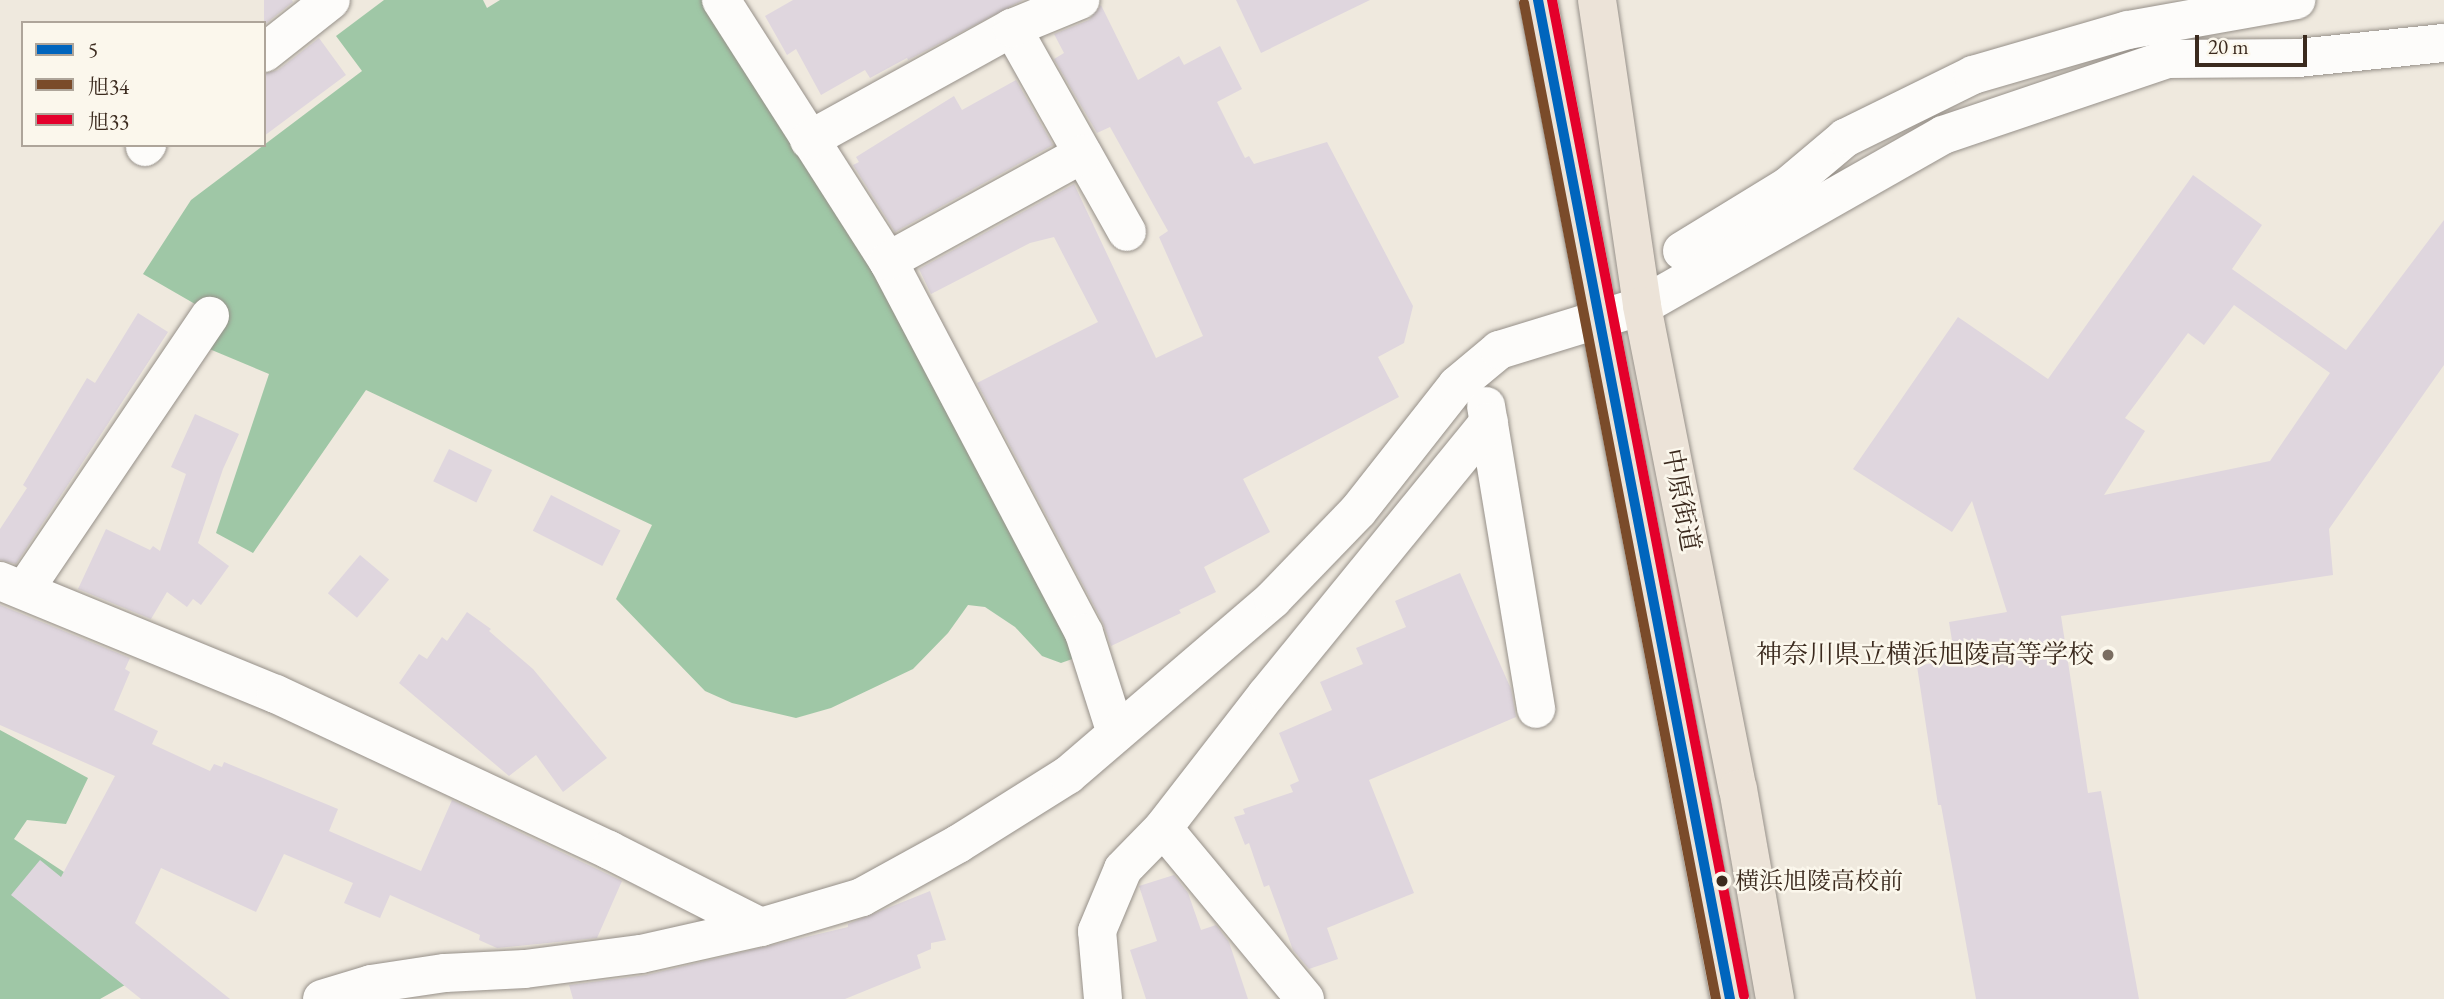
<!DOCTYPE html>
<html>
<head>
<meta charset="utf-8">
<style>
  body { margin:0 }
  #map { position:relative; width:2444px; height:999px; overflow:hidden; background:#efe9de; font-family:"EB Garamond","Noto Serif JP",serif }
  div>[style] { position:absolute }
  .forest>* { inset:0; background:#9fc7a6 }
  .building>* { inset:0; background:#dfd6de; transform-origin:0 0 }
  .roads { filter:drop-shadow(0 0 2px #969089) drop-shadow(0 0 2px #969089) }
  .minor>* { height:38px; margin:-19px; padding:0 19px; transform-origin:19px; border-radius:19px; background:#fdfcfa }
  .major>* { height:38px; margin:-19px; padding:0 19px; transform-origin:19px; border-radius:19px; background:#ece3d8 }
  .bus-1>* { height:10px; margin:-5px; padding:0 5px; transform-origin:5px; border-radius:5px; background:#0065bd }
  .bus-2>* { height:10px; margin:-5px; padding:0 5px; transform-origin:5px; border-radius:5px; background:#7a4b2a }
  .bus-3>* { height:10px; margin:-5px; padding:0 5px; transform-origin:5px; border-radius:5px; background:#e4002b }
  .dots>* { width:19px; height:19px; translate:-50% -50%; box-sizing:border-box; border:4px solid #fbf7ec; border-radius:50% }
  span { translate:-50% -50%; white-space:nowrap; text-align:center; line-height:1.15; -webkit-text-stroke:5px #fbf7ec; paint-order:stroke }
  .bus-label { font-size:24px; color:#3b2a1e }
  .left { translate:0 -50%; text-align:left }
  .street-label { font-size:26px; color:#3b2a1e }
  .poi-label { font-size:26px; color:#3b2a1e }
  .right { translate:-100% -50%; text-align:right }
  .legend { position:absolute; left:21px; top:21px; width:245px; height:126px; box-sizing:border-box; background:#fbf7ec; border:2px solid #aea59a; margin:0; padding:9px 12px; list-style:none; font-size:21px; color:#3b2a1e }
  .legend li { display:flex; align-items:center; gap:14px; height:35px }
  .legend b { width:35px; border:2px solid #aea59a }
  .scale { position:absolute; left:2195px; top:35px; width:112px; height:32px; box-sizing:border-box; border:4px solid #3b2a1e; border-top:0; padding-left:9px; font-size:21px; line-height:24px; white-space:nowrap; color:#3b2a1e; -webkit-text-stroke:5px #fbf7ec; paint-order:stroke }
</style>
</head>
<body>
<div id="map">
  <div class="forest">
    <i style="clip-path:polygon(384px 0,483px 0,487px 8px,500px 0,712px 0,884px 263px,1075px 658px,1061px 663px,1042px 656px,1015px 627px,985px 607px,968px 605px,948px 633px,913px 669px,831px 708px,796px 718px,732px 703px,705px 691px,616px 599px,652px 525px,366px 390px,253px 553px,216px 533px,269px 374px,207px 348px,221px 319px,143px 274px,191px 200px,362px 71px,336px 36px)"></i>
    <i style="clip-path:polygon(0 730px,88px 778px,66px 824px,27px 820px,14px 839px,76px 880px,125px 985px,100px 999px,0 999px)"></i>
  </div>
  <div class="building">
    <i style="clip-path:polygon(264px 0,292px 0,293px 2px,264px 25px)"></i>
    <i style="clip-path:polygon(793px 0,1023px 0,908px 60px,907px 58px,870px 78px,865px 70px,821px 95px,796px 49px,787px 55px,765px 16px)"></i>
    <i style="clip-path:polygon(1236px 0,1370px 0,1261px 53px)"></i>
    <i style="clip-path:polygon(1101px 5px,1138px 80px,1179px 56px,1184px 65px,1220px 46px,1242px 89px,1217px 102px,1245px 158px,1249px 156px,1254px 164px,1327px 142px,1413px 306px,1404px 343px,1378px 357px,1399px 397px,1243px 479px,1270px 532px,1204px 567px,1216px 592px,1179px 610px,1181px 613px,1111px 646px,1103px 623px,977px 383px,1098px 322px,1054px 237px,1030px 243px,931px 294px,919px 269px,1074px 184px,1156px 358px,1203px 336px,1159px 237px,1168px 231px,1110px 127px,1097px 133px,1054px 59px,1064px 53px,1054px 34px,1089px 20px)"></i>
    <i style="clip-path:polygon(319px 38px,346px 75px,264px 136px,264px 74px,278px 70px)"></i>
    <i style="clip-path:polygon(1016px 80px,1053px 145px,895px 232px,853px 165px,859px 162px,856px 157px,954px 96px,962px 110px)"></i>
    <i style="clip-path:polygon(evenodd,2193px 175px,2262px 225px,2232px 269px,2346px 350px,2444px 220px,2444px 365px,2329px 529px,2333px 575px,2061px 616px,2088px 793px,2101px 791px,2139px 999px,1976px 999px,1941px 805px,1938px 805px,1917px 666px,1955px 659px,1949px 622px,2007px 612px,1972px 501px,1952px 532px,1853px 469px,1958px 317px,2048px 379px,2193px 175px,2234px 305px,2330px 373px,2270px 461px,2104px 495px,2145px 431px,2125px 418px,2188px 333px,2204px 345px,2234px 305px)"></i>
    <i style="clip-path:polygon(138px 313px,168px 332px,16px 564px,0 560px,0 529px,27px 488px,23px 485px,87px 378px,95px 383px)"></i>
    <i style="clip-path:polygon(195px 414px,239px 434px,223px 469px,198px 543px,229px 566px,201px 605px,193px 599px,187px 607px,167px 592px,151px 619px,78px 589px,106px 529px,150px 550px,153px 546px,160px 551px,186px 474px,171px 467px)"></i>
    <i style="left:449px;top:449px;width:48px;height:36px;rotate:26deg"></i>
    <i style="left:551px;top:495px;width:78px;height:40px;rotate:27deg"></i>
    <i style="left:360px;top:555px;width:38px;height:50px;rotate:40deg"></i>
    <i style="clip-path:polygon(1460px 573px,1511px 689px,1516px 717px,1369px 780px,1414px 893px,1327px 928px,1338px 959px,1309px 969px,1293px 950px,1269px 885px,1264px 887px,1249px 843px,1245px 845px,1234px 817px,1245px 814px,1243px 809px,1293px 792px,1290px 785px,1299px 781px,1279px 733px,1332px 710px,1320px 682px,1363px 664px,1356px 648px,1406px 627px,1395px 601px)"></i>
    <i style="clip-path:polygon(0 605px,130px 658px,125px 669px,130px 672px,114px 710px,158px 731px,152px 744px,210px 771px,214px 764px,222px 767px,224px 762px,338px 809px,329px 831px,421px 871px,452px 800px,622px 881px,597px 938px,497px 948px,479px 940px,480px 935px,390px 895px,380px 918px,344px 903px,353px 883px,284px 854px,256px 912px,161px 868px,135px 923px,230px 999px,141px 999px,11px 895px,40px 860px,61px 877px,115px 776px,0 725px)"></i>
    <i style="clip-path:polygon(467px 612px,491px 629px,489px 631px,533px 669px,607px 758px,563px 792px,536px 755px,509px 776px,399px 683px,419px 654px,427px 659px,442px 637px,447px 641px)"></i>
    <i style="clip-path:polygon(1174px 875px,1188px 893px,1201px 930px,1216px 925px,1229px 942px,1248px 999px,1146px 999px,1130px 950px,1157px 941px,1139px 886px)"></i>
    <i style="clip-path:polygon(930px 891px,946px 940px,931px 943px,931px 949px,917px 955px,921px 968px,845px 999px,573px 999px,569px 985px,646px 975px,848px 927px,848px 924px)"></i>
  </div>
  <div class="roads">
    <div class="minor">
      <i style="left:721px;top:0;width:310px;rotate:57.4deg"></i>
      <i style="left:888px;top:261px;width:420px;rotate:62.2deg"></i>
      <i style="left:1084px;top:633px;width:105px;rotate:72.3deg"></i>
      <i style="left:1012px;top:28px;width:234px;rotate:60.6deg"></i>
      <i style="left:264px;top:53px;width:85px;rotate:-38.3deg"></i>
      <i style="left:809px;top:140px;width:232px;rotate:-28.9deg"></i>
      <i style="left:1012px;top:28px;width:74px;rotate:-22.4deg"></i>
      <i style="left:145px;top:147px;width:3px;rotate:-45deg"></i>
      <i style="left:1682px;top:251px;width:124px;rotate:-31.5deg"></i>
      <i style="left:1788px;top:186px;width:75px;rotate:-40.1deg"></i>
      <i style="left:1845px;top:138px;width:143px;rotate:-26.2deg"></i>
      <i style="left:1973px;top:75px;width:161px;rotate:-16.2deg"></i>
      <i style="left:2128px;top:30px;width:171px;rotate:-10.1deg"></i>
      <i style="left:888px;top:261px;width:222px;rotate:-28.8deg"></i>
      <i style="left:1486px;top:406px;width:307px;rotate:80.6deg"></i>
      <i style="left:0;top:581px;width:298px;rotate:22.3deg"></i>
      <i style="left:276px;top:694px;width:368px;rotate:25.1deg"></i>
      <i style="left:609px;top:850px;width:170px;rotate:26.9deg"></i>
      <i style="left:25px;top:589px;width:330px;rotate:-55.9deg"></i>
      <i style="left:322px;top:999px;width:51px;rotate:-17deg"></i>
      <i style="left:371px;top:984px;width:75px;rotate:-8.5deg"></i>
      <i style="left:445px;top:973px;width:80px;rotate:-2.9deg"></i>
      <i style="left:525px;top:969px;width:117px;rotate:-7.4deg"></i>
      <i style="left:641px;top:954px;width:123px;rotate:-12.7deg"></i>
      <i style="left:761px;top:927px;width:105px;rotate:-16.5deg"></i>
      <i style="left:862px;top:897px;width:110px;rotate:-28.9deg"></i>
      <i style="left:958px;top:844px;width:130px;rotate:-32.1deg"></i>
      <i style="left:1068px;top:775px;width:270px;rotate:-40.6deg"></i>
      <i style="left:1273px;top:599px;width:122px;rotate:-46deg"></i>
      <i style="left:1358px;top:511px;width:160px;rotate:-51.8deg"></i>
      <i style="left:1457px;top:385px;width:55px;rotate:-39.8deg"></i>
      <i style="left:1499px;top:350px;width:150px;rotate:-17.1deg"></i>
      <i style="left:1642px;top:306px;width:346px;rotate:-29.6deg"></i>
      <i style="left:1943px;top:135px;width:237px;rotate:-18.7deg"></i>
      <i style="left:2167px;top:59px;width:131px;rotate:-0.4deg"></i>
      <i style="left:2298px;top:58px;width:147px;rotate:-5.9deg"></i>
      <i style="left:1103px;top:999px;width:68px;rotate:-95deg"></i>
      <i style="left:1097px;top:931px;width:67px;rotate:-67.2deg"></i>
      <i style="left:1123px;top:869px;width:57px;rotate:-45.7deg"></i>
      <i style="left:1305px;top:999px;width:222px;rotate:-129.7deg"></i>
      <i style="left:1163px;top:828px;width:170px;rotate:-52.2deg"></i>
      <i style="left:1267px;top:694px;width:351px;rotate:-50.8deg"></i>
    </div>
    <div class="major">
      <i style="left:1538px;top:0;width:1017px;rotate:79.12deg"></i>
      <i style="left:1597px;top:0;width:309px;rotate:81.6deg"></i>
      <i style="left:1642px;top:306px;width:492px;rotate:78.8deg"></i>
      <i style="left:1738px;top:789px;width:213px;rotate:80deg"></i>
    </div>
  </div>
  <div class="bus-1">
    <i style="left:1538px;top:0;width:1017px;rotate:79.12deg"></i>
  </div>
  <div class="bus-2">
    <i style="left:1524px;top:3px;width:1014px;rotate:79.09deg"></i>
  </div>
  <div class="bus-3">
    <i style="left:1552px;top:0;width:1014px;rotate:79.09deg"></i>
  </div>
  <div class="dots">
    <i style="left:2108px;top:655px;background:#7a6d61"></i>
    <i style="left:1722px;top:881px;background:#3b2a1e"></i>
  </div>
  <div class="bus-label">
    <span class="left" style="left:1735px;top:881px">横浜旭陵高校前</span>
  </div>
  <div class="street-label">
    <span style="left:1681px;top:500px;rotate:79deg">中原街道</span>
  </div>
  <div class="poi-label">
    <span class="right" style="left:2094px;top:655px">神奈川県立横浜旭陵高等学校</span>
  </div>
  <ul class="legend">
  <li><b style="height:9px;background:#0065bd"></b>5</li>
  <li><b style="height:9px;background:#7a4b2a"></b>旭34</li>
  <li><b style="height:9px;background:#e4002b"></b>旭33</li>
  </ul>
  <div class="scale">20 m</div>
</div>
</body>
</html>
